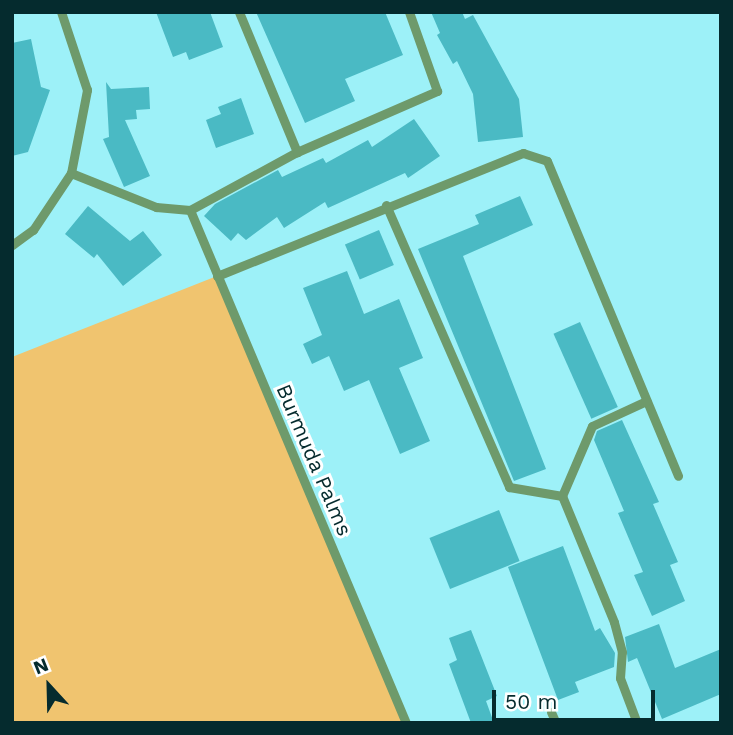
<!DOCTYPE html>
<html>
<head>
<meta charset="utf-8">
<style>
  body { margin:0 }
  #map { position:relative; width:733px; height:735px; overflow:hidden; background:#9df1f8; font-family:"Work Sans",sans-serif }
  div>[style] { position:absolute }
  .green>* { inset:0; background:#f0c46f }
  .building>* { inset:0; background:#4abac4; transform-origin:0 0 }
  .service>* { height:9px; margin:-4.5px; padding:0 4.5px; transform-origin:4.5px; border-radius:4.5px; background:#6e9a6b }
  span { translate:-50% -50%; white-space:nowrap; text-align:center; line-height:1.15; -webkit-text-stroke:6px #fff; paint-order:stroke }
  .street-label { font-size:21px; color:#052b2e }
  .frame { position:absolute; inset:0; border:14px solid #052b2e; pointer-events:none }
  .north { position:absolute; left:14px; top:651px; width:70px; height:70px; -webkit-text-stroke:5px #fff; paint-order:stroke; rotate:338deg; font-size:19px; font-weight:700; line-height:28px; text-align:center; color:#052b2e }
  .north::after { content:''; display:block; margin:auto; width:24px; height:32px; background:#052b2e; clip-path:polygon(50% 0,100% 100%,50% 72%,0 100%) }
  .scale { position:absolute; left:492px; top:690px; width:163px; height:32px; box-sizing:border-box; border:4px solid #052b2e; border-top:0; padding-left:9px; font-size:21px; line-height:24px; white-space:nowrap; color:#052b2e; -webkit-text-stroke:5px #fff; paint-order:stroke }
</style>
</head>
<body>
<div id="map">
  <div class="green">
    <i style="clip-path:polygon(217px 276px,406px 723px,12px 723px,12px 357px)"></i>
  </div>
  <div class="building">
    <i style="clip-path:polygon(156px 12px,210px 12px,223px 47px,189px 60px,186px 52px,173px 57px)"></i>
    <i style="clip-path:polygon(256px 12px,385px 12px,403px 55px,345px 79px,355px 101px,305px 123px)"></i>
    <i style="clip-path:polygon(431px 12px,462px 12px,465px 19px,473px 15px,519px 99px,523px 137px,478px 142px,473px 94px,457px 61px,453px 64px,437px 35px,440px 33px)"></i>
    <i style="clip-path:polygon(31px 39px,41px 87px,50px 90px,28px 152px,12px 156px,12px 43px)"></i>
    <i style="clip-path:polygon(106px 82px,111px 89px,149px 87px,150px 109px,136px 110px,137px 119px,125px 120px,150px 176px,124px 187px,103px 139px,109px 137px)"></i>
    <i style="clip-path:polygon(241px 98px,254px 134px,216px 148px,206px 120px,221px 114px,218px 107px)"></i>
    <i style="clip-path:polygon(414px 119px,440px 156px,408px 178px,405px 173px,328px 208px,325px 202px,284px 228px,277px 217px,246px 240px,238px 233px,231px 241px,204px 216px,215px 204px,278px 170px,282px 177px,323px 158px,326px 163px,368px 140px,372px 147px)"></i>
    <i style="clip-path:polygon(520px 196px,533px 225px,463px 256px,546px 469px,514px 481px,418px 249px,479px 224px,475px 215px)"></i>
    <i style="clip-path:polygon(88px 206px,130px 241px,143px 231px,162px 255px,123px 286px,97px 254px,94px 258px,65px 234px)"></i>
    <i style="left:379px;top:230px;width:38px;height:37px;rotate:67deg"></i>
    <i style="clip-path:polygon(347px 271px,364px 314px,399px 299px,423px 358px,399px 368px,430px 441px,400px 454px,369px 380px,344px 391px,329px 356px,312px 364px,303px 344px,322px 335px,303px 288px)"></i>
    <i style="left:580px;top:322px;width:93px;height:29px;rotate:66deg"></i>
    <i style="clip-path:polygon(622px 420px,659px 502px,653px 504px,678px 562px,670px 565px,685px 601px,652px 616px,634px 575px,643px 572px,618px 513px,624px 511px,594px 440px,597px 431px)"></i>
    <i style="left:499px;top:510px;width:55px;height:75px;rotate:68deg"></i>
    <i style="clip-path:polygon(563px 546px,595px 631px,600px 628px,615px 653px,614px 667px,575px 682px,579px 692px,558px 700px,508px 567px)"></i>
    <i style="clip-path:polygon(659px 624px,675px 668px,721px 649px,721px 694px,662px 719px,637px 658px,628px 662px,625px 637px)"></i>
    <i style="clip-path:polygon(471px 630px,497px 696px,486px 701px,494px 723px,471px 723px,449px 664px,457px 660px,449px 638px)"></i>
  </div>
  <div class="service">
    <i style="left:239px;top:12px;width:152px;rotate:67.5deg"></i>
    <i style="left:71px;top:173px;width:92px;rotate:21.8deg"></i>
    <i style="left:156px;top:207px;width:34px;rotate:5deg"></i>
    <i style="left:190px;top:210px;width:122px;rotate:-28.5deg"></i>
    <i style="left:297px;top:152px;width:153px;rotate:-23.5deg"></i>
    <i style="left:437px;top:91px;width:84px;rotate:-109.5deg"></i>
    <i style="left:386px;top:205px;width:308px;rotate:66.4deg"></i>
    <i style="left:509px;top:487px;width:54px;rotate:9.6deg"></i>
    <i style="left:190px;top:210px;width:557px;rotate:67.17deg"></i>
    <i style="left:12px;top:245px;width:26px;rotate:-36deg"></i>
    <i style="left:33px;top:230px;width:69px;rotate:-56.3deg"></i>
    <i style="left:71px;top:173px;width:85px;rotate:-79.1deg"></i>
    <i style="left:87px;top:90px;width:82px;rotate:-108.4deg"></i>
    <i style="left:217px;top:276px;width:330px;rotate:-21.9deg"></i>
    <i style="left:523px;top:153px;width:25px;rotate:18deg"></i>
    <i style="left:547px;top:161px;width:341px;rotate:67.4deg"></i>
    <i style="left:551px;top:712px;width:12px;rotate:66deg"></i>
    <i style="left:637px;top:723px;width:48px;rotate:-110.7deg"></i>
    <i style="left:620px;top:678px;width:26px;rotate:-86deg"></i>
    <i style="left:622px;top:652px;width:31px;rotate:-105deg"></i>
    <i style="left:614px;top:622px;width:136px;rotate:-112.4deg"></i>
    <i style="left:562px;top:496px;width:76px;rotate:-66.8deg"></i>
    <i style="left:592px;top:426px;width:60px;rotate:-24.8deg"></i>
  </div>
  <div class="street-label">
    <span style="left:314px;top:460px;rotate:67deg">Burmuda Palms</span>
  </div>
  <div class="frame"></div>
  <div class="north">N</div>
  <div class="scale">50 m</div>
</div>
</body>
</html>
